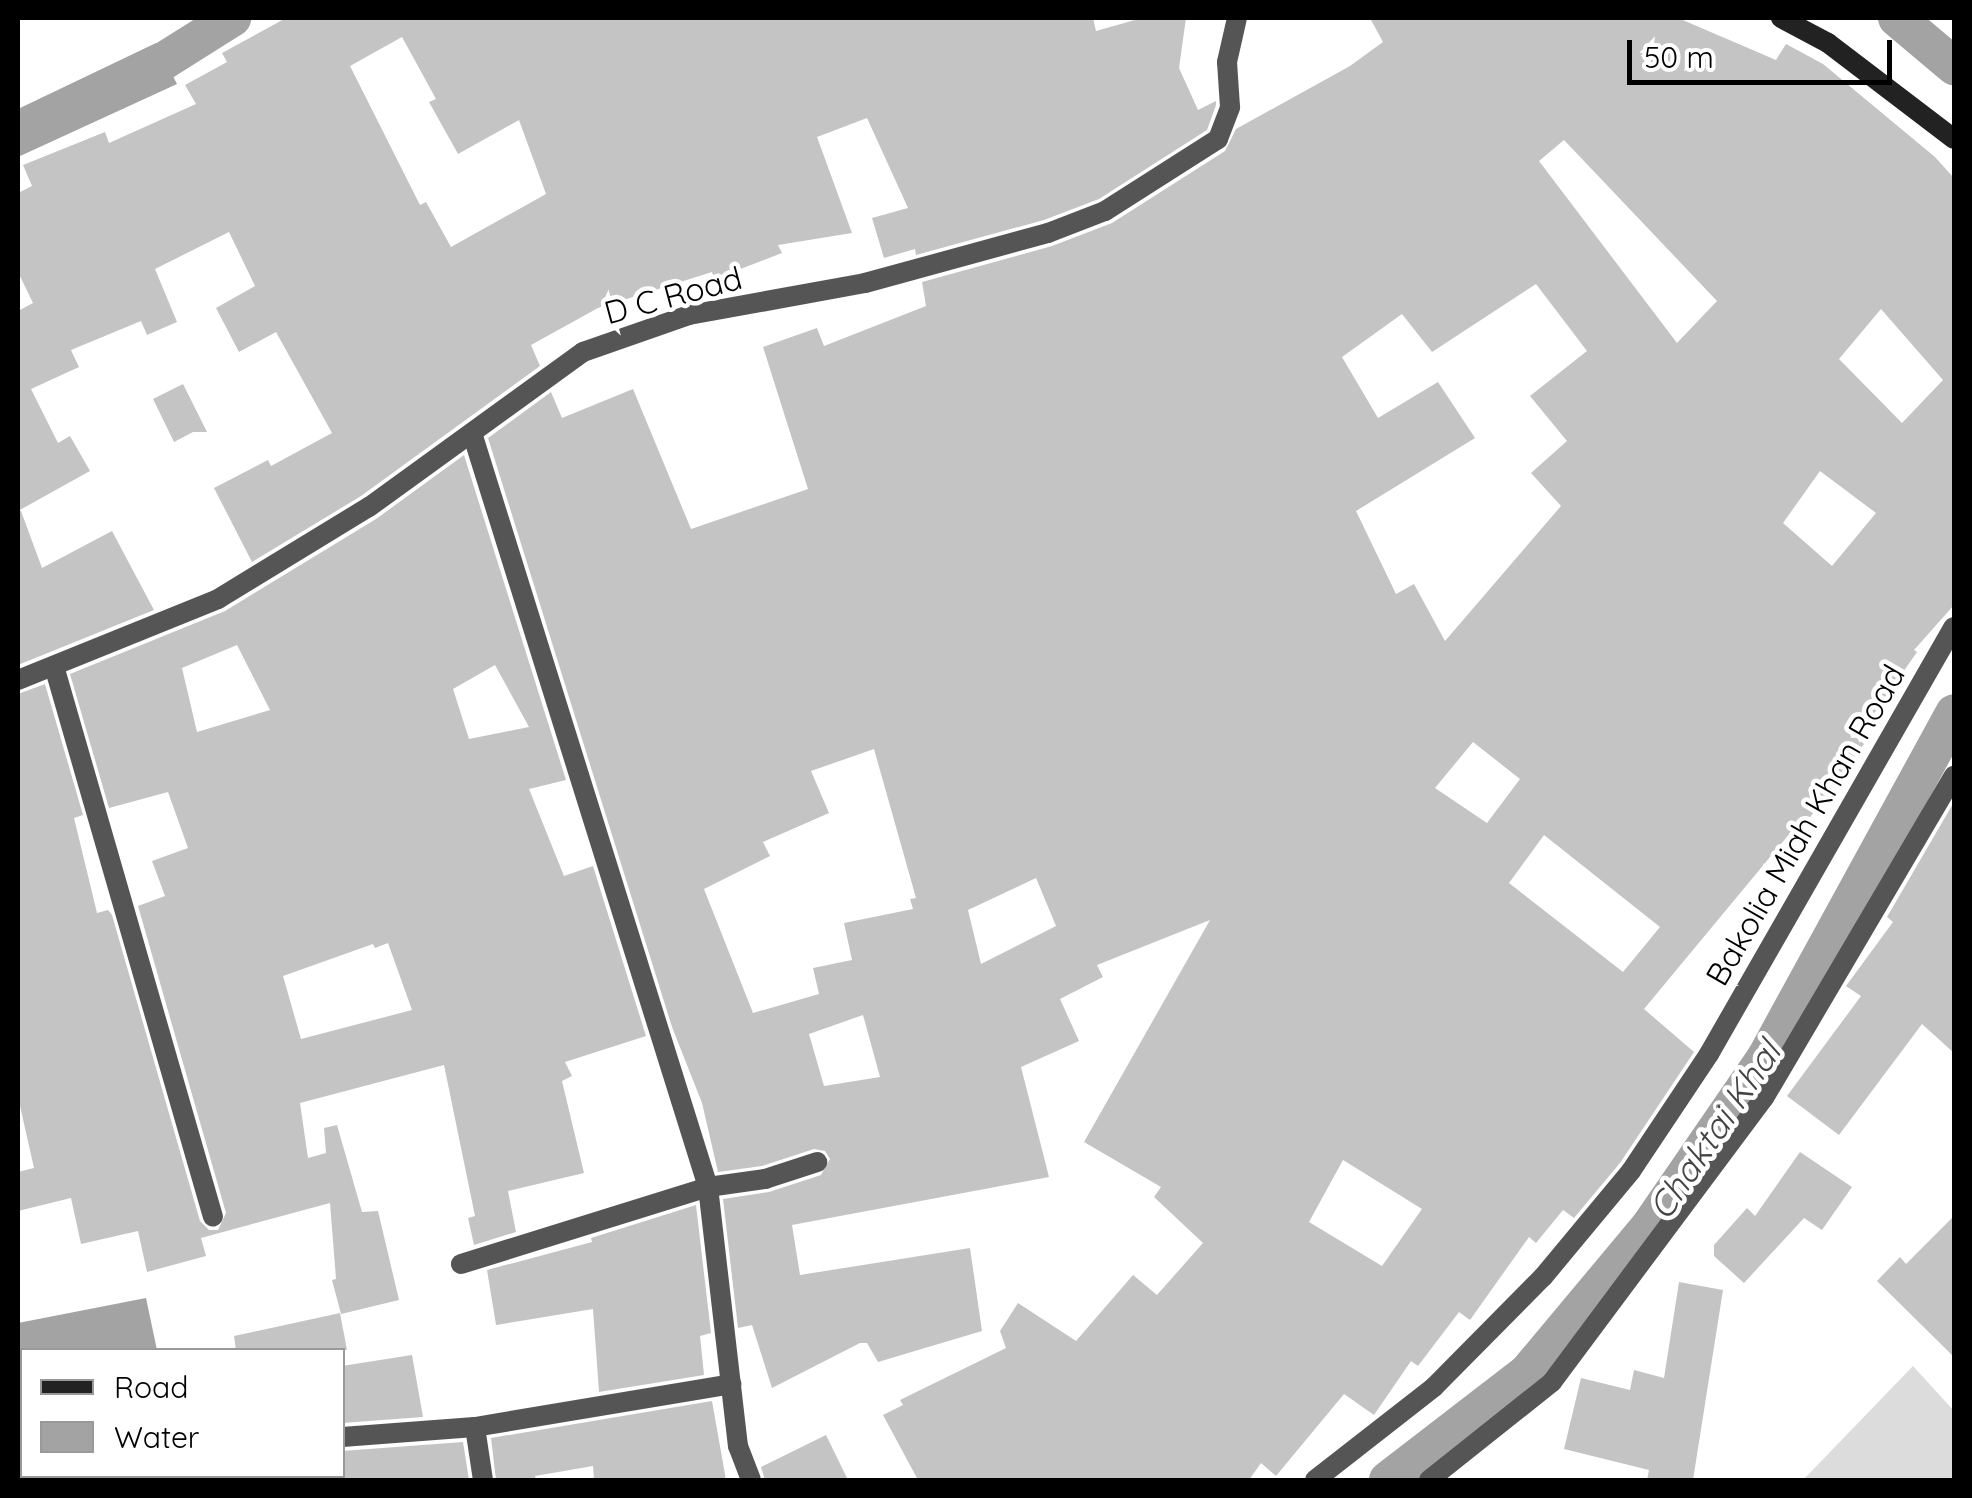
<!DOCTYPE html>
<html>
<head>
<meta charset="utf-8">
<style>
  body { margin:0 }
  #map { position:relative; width:1972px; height:1498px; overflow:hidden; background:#fff; font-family:Quicksand,sans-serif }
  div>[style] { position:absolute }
  .green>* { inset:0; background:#dcdcdc }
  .water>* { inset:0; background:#a3a3a3 }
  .canal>* { height:38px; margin:-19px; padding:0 19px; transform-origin:19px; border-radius:19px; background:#a3a3a3 }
  .building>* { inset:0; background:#c4c4c4 }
  .street>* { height:20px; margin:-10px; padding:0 10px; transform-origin:10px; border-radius:10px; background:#555 }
  .secondary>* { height:20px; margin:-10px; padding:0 10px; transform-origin:10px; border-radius:10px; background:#222 }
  span { translate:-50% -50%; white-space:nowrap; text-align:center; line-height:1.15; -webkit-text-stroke:9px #fff; paint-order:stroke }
  .street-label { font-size:32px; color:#000 }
  .water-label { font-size:35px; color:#444; font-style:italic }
  .frame { position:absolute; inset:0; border:20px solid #000; pointer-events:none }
  .legend { position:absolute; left:20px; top:1348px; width:325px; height:130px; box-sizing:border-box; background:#fff; border:2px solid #999; margin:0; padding:12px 18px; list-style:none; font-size:30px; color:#000 }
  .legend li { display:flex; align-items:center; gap:20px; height:50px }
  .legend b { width:50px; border:2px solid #999 }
  .scale { position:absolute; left:1627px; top:40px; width:265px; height:45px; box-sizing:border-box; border:5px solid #000; border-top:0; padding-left:12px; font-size:30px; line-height:35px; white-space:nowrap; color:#000; -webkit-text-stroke:8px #fff; paint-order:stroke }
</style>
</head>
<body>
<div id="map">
  <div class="green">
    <i style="clip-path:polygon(1913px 1366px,1954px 1411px,1954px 1480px,1803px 1480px)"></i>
  </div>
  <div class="water">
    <i style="clip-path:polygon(156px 43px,177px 84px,18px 157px,18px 109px)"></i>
    <i style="clip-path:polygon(146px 1298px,157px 1350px,22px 1350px,22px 1453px,18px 1454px,18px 1323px)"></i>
  </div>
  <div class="canal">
    <i style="left:1897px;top:18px;width:75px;rotate:40.1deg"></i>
    <i style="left:124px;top:86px;width:128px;rotate:-32.2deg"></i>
    <i style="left:1388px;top:1480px;width:177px;rotate:-37.6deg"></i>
    <i style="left:1528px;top:1372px;width:190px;rotate:-50.1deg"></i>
    <i style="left:1650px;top:1226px;width:205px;rotate:-55.5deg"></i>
    <i style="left:1766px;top:1057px;width:392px;rotate:-61.3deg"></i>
  </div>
  <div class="building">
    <i style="clip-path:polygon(evenodd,286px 18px,1093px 18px,1096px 31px,1142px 18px,1186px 18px,1179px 68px,1198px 110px,1216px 101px,1216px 105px,1207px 130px,1099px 199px,1044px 220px,916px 255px,915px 249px,884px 258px,872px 218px,908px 208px,867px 118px,817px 137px,852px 233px,778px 245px,782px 253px,714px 279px,712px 272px,598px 308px,531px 345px,540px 366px,361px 496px,252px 562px,214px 488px,268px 460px,271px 466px,332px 433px,276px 332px,239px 352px,216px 308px,255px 286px,229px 232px,155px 269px,177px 322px,147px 335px,141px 321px,71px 350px,79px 367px,31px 389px,58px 443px,70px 436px,90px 471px,18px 511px,21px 511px,42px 568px,112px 531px,154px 610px,18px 665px,18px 311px,33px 303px,18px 272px,18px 193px,32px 186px,23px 165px,105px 132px,109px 143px,196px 104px,185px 85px,227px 62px,222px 53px,286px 18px,402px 37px,436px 99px,429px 102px,458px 154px,519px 120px,546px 194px,451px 247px,426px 202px,420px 205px,350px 66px,402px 37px)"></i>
    <i style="clip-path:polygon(evenodd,1370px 18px,1678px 18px,1776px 60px,1786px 44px,1823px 64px,1935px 157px,1954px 178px,1954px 605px,1914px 650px,1917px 652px,1857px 738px,1864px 744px,1800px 831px,1795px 827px,1644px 1009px,1694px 1052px,1620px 1163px,1574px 1218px,1563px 1210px,1536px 1243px,1529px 1237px,1470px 1320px,1459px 1312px,1418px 1366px,1411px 1361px,1374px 1415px,1344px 1394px,1276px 1476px,1261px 1463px,1249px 1480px,918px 1480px,883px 1415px,903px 1405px,900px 1400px,1006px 1348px,1000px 1331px,1018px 1303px,1076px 1341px,1133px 1275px,1157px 1295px,1203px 1243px,1154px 1197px,1161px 1187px,1084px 1142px,1210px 920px,1097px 965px,1103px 977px,1060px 999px,1079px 1041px,1021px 1067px,1049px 1177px,792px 1225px,800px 1275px,970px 1248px,982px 1331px,878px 1362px,867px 1343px,860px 1343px,772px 1388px,752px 1325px,738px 1328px,723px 1199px,769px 1192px,821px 1175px,830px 1159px,825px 1151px,814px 1149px,762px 1166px,718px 1172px,702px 1103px,672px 1027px,488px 438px,551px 392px,562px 418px,633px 389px,691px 529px,808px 489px,763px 347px,817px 328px,824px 346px,926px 306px,922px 282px,1052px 246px,1112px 223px,1225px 151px,1236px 129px,1350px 66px,1383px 42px,1370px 18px,1564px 140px,1717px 301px,1677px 343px,1539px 161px,1564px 140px,1370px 18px,1536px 284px,1587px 351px,1530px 396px,1567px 441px,1531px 473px,1561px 506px,1445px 641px,1414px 584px,1396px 594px,1356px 511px,1475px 438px,1438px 382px,1378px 418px,1342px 357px,1402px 314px,1432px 352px,1536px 284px,1370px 18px,1881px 309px,1943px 380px,1902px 423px,1839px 359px,1881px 309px,1370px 18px,1820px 471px,1876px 513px,1832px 566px,1783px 523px,1820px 471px,1370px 18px,1473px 742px,1520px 779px,1487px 823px,1435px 788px,1473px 742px,1370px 18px,874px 749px,916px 898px,910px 899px,913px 909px,844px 923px,852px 960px,813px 968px,819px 994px,753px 1013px,704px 889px,770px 856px,763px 842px,829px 813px,811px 771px,874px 749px,1370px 18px,1544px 835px,1660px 927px,1623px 972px,1509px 883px,1544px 835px,1370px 18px,1036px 878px,1056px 926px,981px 964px,968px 910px,1036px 878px,1370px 18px,863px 1015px,880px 1077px,824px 1086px,809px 1034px,863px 1015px,1370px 18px,1343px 1160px,1422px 1209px,1382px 1266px,1309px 1222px,1343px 1160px)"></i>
    <i style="clip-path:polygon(183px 384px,207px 432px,193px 432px,174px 442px,153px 399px)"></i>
    <i style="clip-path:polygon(evenodd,464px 455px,566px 780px,529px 789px,564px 876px,593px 866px,646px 1036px,565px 1062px,572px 1076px,562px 1081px,584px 1173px,508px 1191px,516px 1232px,474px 1245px,468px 1218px,475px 1216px,444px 1065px,300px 1103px,308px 1158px,326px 1153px,324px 1128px,337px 1125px,362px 1212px,378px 1211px,399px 1300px,341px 1314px,332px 1280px,336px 1279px,330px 1203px,201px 1238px,206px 1256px,147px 1272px,138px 1231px,81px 1244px,71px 1198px,18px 1211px,18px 1172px,34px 1168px,18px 1097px,18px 694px,45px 684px,83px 815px,74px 818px,97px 913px,108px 910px,112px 915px,200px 1221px,209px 1230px,218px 1230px,226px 1213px,138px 906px,165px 896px,152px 861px,188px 848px,168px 792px,109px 808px,70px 674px,225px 611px,376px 519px,464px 455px,237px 645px,270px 710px,197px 732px,182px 668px,237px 645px,464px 455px,495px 665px,529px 727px,469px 739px,453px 689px,495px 665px,464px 455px,388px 943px,412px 1010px,301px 1039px,283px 976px,373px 944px,375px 948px,388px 943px)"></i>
    <i style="clip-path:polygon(1954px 802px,1954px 1053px,1922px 1024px,1839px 1135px,1787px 1096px,1861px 996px,1846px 986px,1893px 922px,1887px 917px)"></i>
    <i style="clip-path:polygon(1800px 1152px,1852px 1187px,1822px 1230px,1804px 1218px,1744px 1283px,1714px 1256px,1714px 1245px,1747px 1208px,1755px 1216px)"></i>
    <i style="clip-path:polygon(696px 1205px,711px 1333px,700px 1336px,704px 1375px,599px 1392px,593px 1309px,496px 1325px,487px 1270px,592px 1242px,591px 1238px)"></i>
    <i style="clip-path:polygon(1954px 1216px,1954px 1357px,1877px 1281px,1900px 1257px,1906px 1264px)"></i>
    <i style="clip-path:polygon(1679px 1282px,1723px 1290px,1693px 1480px,1647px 1480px,1649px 1470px,1564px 1449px,1581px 1378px,1630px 1390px,1634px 1370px,1664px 1378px)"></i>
    <i style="clip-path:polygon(340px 1313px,347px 1350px,236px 1350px,234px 1336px)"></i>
    <i style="clip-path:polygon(412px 1355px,423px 1417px,342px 1423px,342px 1366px)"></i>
    <i style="clip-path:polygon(712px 1401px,726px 1480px,594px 1480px,593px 1466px,535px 1476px,536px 1480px,496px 1480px,491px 1438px)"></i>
    <i style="clip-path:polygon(826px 1435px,848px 1480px,765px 1480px,761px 1467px)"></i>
    <i style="clip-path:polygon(463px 1442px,469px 1480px,342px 1480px,342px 1451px)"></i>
  </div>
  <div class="street">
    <i style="left:472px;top:433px;width:790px;rotate:72.62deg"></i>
    <i style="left:708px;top:1187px;width:261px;rotate:83.4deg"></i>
    <i style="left:738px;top:1446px;width:36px;rotate:69deg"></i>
    <i style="left:54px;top:666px;width:573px;rotate:73.9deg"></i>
    <i style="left:18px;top:680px;width:216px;rotate:-22deg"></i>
    <i style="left:218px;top:599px;width:177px;rotate:-31.4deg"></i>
    <i style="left:369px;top:507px;width:264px;rotate:-35.9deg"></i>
    <i style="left:583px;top:352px;width:112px;rotate:-19.2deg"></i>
    <i style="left:689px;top:315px;width:179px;rotate:-10.3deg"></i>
    <i style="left:865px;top:283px;width:190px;rotate:-15.3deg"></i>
    <i style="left:1048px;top:233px;width:61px;rotate:-21.1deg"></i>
    <i style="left:1105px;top:211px;width:134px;rotate:-32.5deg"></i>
    <i style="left:1218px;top:139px;width:34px;rotate:-69deg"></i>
    <i style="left:1230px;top:107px;width:45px;rotate:-93.8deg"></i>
    <i style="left:1227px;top:62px;width:45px;rotate:-77.2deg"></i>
    <i style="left:461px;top:1264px;width:259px;rotate:-17.3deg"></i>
    <i style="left:708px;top:1187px;width:58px;rotate:-8deg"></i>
    <i style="left:765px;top:1179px;width:55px;rotate:-18.1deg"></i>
    <i style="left:475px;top:1427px;width:54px;rotate:81.4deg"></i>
    <i style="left:342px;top:1437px;width:133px;rotate:-4.3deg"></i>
    <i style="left:475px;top:1427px;width:260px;rotate:-9.5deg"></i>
    <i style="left:1315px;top:1480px;width:151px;rotate:-38deg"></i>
    <i style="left:1434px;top:1387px;width:155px;rotate:-45.3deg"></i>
    <i style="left:1543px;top:1277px;width:138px;rotate:-50.3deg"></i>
    <i style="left:1631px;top:1171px;width:141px;rotate:-56.3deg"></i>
    <i style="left:1709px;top:1054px;width:492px;rotate:-60.2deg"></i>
    <i style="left:1429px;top:1480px;width:157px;rotate:-38.5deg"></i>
    <i style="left:1552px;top:1382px;width:354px;rotate:-53.3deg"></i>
    <i style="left:1764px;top:1098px;width:374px;rotate:-59.5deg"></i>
  </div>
  <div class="secondary">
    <i style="left:1781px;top:18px;width:53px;rotate:28deg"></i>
    <i style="left:1828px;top:43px;width:158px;rotate:37.3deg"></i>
  </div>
  <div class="street-label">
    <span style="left:673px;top:295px;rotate:-15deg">D C Road</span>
    <span style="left:1805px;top:825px;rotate:-60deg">Bakolia Miah Khan Road</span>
  </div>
  <div class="water-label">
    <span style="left:1714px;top:1130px;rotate:-56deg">Chaktai Khal</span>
  </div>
  <div class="frame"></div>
  <ul class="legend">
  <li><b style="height:12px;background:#222"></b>Road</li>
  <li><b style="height:28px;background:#a3a3a3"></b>Water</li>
  </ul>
  <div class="scale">50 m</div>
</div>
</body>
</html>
